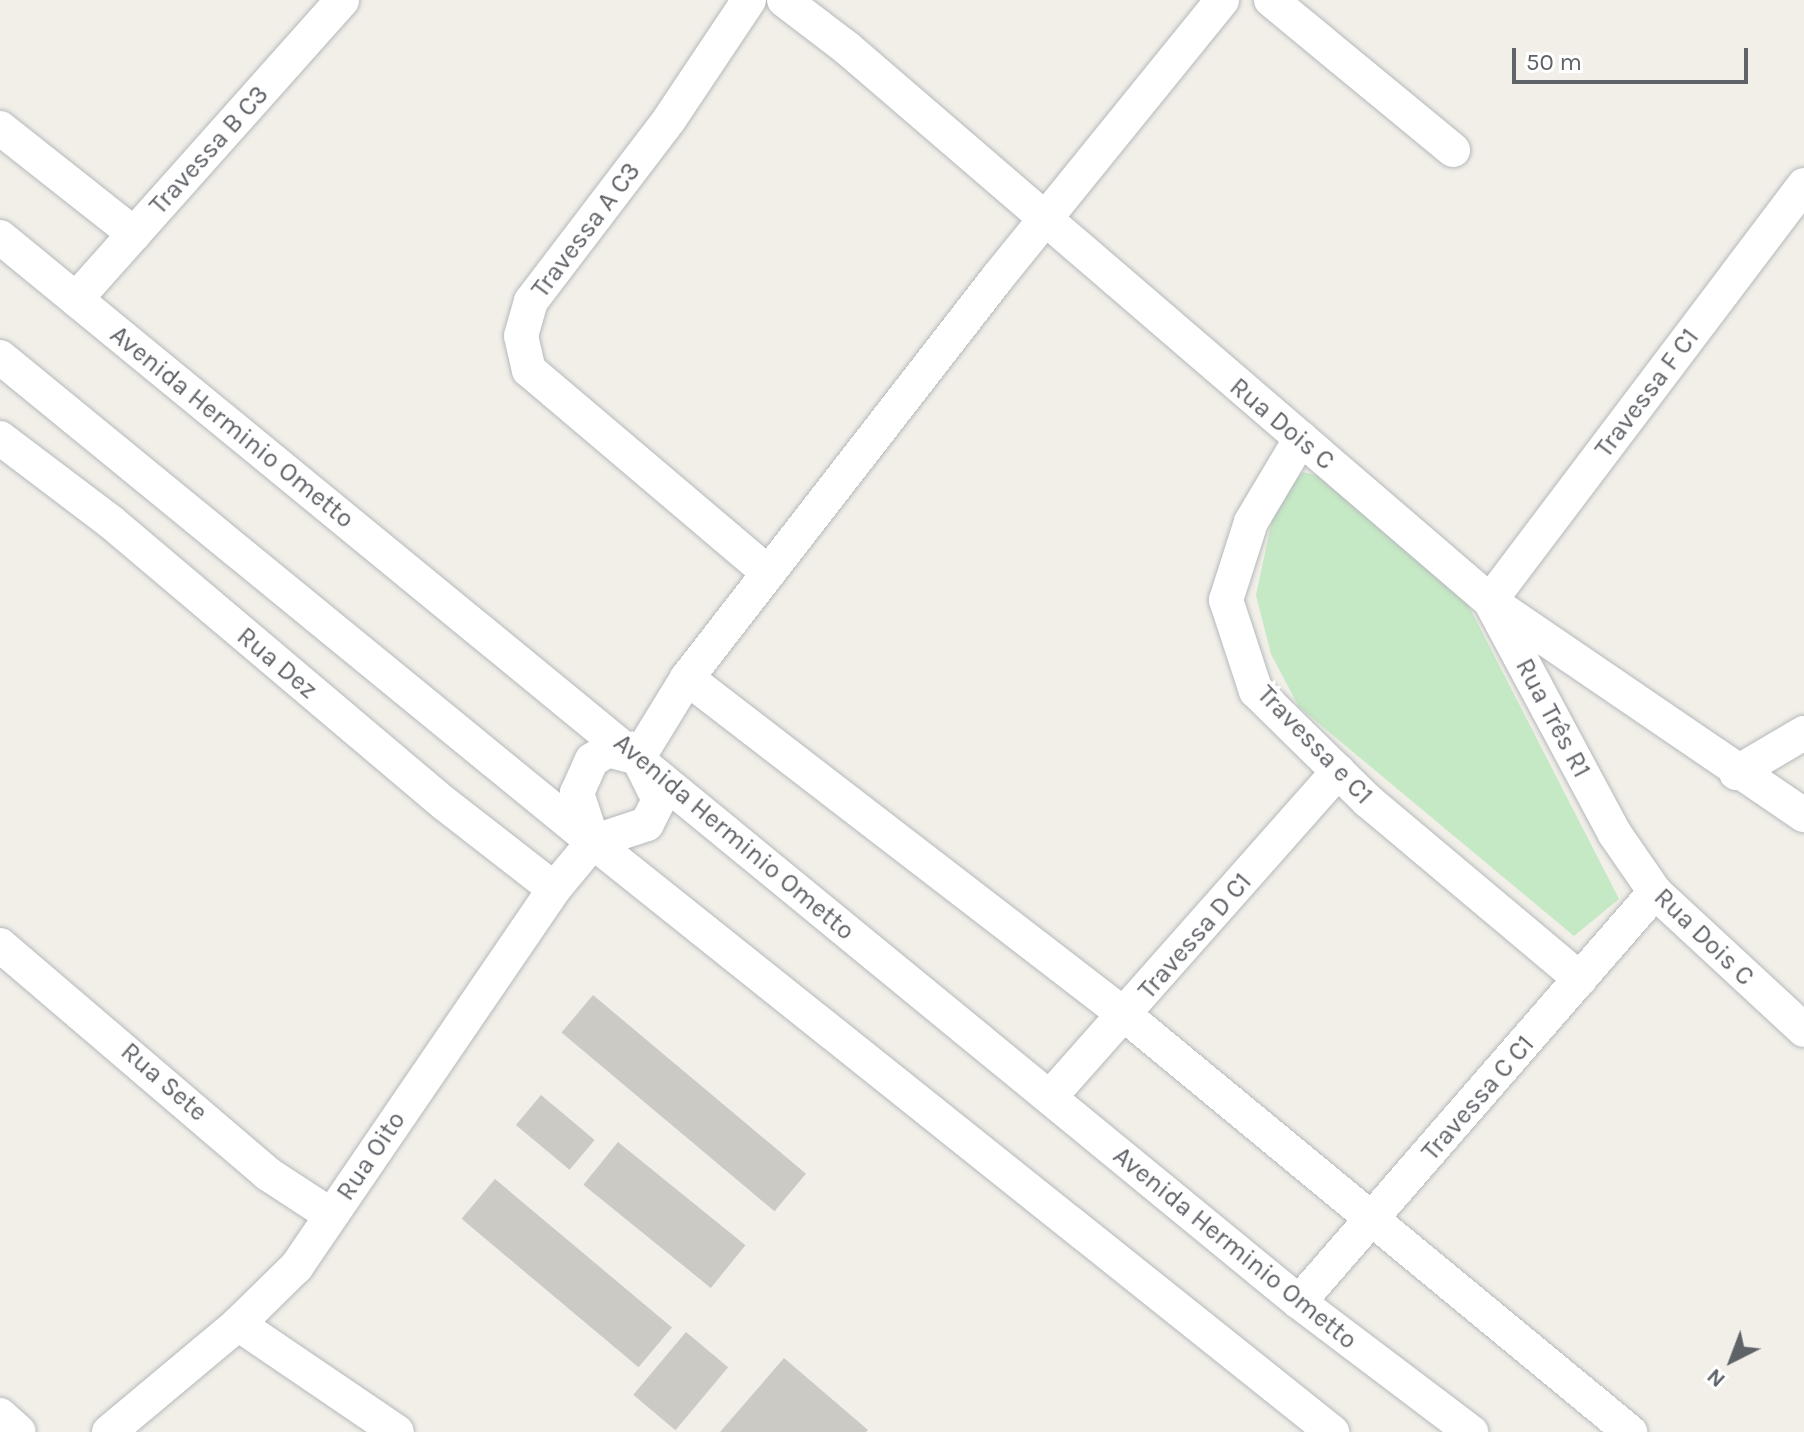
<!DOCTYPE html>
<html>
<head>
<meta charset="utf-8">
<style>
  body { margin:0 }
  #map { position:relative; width:1804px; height:1432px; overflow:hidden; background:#f1efe8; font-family:Karla,sans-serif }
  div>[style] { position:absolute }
  .green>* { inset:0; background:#c5e8c5 }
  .building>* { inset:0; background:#cccac5; transform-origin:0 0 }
  .roads { filter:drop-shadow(0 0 2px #b5b8bc) drop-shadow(0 0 2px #b5b8bc) }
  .minor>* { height:34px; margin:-17px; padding:0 17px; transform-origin:17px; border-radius:17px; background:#fff }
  span { translate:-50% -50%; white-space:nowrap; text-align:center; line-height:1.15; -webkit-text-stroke:8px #fff; paint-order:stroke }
  .street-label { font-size:26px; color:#5f6368 }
  .north { position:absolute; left:1692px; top:1320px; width:80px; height:80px; -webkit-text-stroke:6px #fff; paint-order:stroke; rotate:222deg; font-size:22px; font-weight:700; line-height:32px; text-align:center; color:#5f6368 }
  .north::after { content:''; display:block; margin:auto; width:28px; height:36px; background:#5f6368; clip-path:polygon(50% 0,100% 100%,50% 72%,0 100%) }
  .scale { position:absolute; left:1512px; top:48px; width:236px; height:36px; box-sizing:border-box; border:4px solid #5f6368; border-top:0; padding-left:10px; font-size:24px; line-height:28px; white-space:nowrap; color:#5f6368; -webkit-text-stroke:6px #fff; paint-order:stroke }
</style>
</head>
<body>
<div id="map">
  <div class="green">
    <i style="clip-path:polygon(1303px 472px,1330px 479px,1459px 587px,1619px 899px,1574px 936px,1299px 707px,1271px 654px,1256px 595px,1276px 502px)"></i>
  </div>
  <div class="building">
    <i style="left:593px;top:995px;width:278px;height:49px;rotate:40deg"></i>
    <i style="left:541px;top:1095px;width:70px;height:39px;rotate:40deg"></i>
    <i style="left:618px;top:1142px;width:164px;height:55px;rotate:39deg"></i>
    <i style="left:495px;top:1179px;width:231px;height:52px;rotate:40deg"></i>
    <i style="left:686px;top:1332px;width:55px;height:82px;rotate:40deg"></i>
    <i style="clip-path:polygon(784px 1358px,868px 1430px,866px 1432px,720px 1432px)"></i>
  </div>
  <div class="roads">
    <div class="minor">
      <i style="left:749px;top:0;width:144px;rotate:123.7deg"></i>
      <i style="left:669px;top:120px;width:228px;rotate:127.3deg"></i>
      <i style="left:531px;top:301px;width:36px;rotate:106deg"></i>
      <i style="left:521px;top:336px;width:35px;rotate:77deg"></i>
      <i style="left:529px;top:370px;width:314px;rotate:40.3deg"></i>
      <i style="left:784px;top:0;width:79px;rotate:37.3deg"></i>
      <i style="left:847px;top:48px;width:848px;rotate:40.7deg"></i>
      <i style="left:1490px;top:601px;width:380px;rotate:34.3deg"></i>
      <i style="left:1271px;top:0;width:236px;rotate:39.5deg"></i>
      <i style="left:0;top:128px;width:171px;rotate:38.3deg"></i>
      <i style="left:1804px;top:185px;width:521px;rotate:127.05deg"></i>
      <i style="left:1490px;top:601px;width:264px;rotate:61.8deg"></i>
      <i style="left:1615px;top:834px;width:70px;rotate:55.4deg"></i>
      <i style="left:1655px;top:892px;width:203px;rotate:42.8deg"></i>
      <i style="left:0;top:237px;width:1680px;rotate:39.35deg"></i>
      <i style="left:1299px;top:1302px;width:216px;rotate:37.1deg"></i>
      <i style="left:76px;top:299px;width:400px;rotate:-48.3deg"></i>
      <i style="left:0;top:357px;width:766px;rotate:39.28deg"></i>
      <i style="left:593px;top:842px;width:946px;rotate:38.6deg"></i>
      <i style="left:0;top:438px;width:139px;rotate:37.1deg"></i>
      <i style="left:111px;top:522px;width:437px;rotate:40.2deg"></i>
      <i style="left:445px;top:804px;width:138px;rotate:37.9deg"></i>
      <i style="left:1301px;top:438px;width:98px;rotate:120.8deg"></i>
      <i style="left:1251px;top:522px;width:82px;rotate:107.8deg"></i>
      <i style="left:1226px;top:600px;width:96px;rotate:71.8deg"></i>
      <i style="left:1256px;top:691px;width:157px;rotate:44.5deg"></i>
      <i style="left:1368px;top:801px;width:277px;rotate:40deg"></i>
      <i style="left:687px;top:678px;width:554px;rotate:37.59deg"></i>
      <i style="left:1126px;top:1016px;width:654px;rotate:39.54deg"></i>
      <i style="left:608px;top:750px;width:31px;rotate:15deg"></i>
      <i style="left:638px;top:758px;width:47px;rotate:63.4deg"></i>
      <i style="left:659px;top:800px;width:27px;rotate:117deg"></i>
      <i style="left:647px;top:824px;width:57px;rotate:161.6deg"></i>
      <i style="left:593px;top:842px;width:52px;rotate:-108.1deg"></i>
      <i style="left:577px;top:793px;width:36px;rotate:-66deg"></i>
      <i style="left:592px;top:760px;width:19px;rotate:-32deg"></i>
      <i style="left:638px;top:758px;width:94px;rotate:-58.5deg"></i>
      <i style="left:687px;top:678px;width:507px;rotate:-52.2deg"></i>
      <i style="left:998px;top:277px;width:356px;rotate:-51deg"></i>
      <i style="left:1736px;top:773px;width:79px;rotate:-30.5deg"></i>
      <i style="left:0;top:945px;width:353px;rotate:40.5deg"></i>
      <i style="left:268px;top:1174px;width:75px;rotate:33.1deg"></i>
      <i style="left:1050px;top:1097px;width:435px;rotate:-48.5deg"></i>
      <i style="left:1299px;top:1302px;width:543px;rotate:-49.03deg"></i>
      <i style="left:238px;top:1324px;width:192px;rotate:34.2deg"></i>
      <i style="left:0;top:1415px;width:25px;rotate:42deg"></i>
      <i style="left:109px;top:1432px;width:168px;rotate:-39.9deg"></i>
      <i style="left:238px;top:1324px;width:83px;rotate:-44.5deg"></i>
      <i style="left:297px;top:1266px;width:456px;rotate:-55.7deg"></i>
      <i style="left:554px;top:889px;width:61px;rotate:-50.3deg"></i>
    </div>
  </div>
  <div class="street-label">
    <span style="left:209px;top:150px;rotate:-48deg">Travessa B C3</span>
    <span style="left:586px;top:230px;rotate:-53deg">Travessa A C3</span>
    <span style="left:1647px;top:393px;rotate:-53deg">Travessa F C1</span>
    <span style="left:1282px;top:424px;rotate:40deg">Rua Dois C</span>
    <span style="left:232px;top:427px;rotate:39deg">Avenida Herminio Ometto</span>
    <span style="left:277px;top:663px;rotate:40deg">Rua Dez</span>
    <span style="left:1553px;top:718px;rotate:62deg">Rua Três R1</span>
    <span style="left:1315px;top:745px;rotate:46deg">Travessa e C1</span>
    <span style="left:734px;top:837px;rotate:40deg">Avenida Herminio Ometto</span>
    <span style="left:1195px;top:936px;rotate:-49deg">Travessa D C1</span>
    <span style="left:1704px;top:937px;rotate:44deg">Rua Dois C</span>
    <span style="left:164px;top:1082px;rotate:41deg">Rua Sete</span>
    <span style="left:1478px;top:1098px;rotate:-49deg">Travessa C C1</span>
    <span style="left:371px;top:1156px;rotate:-56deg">Rua Oito</span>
    <span style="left:1235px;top:1248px;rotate:39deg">Avenida Herminio Ometto</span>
  </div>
  <div class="north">N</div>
  <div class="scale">50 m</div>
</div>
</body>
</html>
